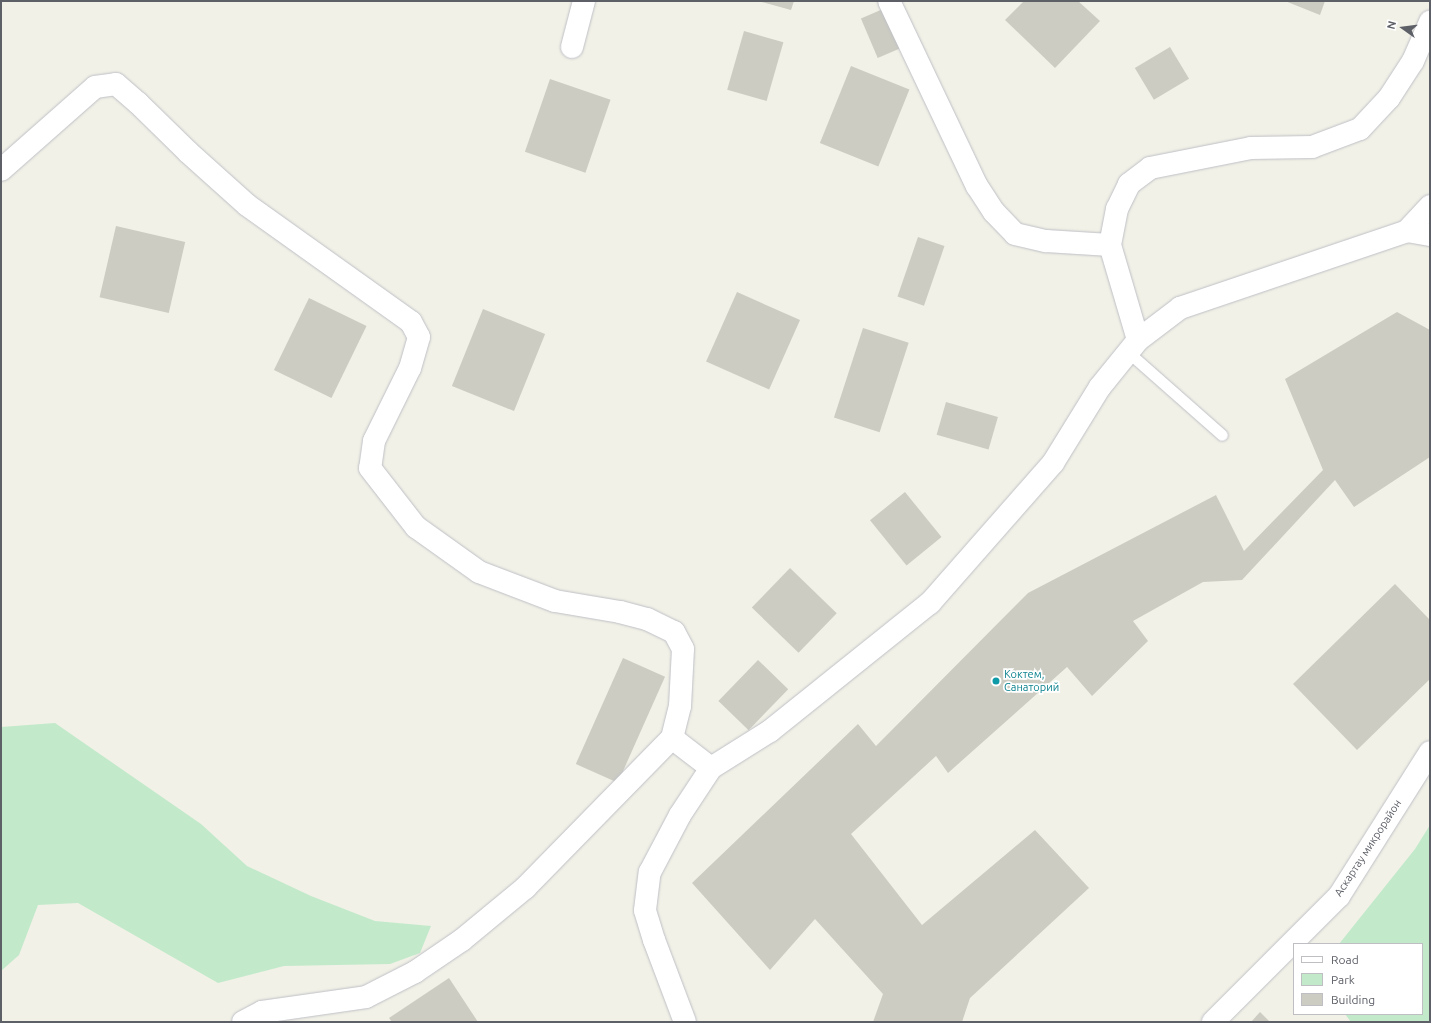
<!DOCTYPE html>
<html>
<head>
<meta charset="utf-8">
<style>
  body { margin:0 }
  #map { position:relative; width:1431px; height:1023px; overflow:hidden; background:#f1f1e7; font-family:Ubuntu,sans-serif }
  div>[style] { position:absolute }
  .green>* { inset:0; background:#c2eaca }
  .building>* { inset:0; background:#ccccc3; transform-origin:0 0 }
  .roads { filter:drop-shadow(0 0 1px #bebfc6) drop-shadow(0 0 1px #bebfc6) }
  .lane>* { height:11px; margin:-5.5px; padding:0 5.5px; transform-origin:5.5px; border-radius:5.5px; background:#fff }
  .street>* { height:22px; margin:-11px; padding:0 11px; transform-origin:11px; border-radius:11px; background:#fff }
  .dots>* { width:11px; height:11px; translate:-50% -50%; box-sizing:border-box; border:2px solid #fff; border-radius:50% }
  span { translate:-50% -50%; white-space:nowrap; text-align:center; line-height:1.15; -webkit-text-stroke:3.5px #fff; paint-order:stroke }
  .culture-label { font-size:11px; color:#0d838f }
  .left { translate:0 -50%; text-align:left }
  .street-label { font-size:11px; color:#5e6068 }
  .frame { position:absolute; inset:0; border:2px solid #5e6068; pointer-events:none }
  .legend { position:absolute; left:1293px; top:943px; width:130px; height:72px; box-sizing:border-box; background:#fff; border:1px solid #bfbfc3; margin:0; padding:5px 7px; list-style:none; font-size:12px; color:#5e6068 }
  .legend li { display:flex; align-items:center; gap:8px; height:20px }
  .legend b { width:20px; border:1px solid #bfbfc3 }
  .north { position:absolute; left:1383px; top:8px; width:40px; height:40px; -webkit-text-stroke:3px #fff; paint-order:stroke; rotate:284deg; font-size:11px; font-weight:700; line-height:16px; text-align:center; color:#5e6068 }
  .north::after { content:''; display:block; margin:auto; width:14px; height:18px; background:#5e6068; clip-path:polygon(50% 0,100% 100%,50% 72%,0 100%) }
</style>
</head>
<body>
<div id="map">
  <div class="green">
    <i style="clip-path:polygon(55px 723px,201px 824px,247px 866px,311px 896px,375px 921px,431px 926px,420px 953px,390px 964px,284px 966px,218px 983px,78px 903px,38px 905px,19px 955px,1px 971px,1px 727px)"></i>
    <i style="clip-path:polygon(1430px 825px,1430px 1022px,1351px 1022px,1345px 1014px,1422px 1014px,1422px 944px,1339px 944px,1415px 849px)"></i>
  </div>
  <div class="building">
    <i style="clip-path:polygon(758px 1px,794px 1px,791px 10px)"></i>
    <i style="clip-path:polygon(1024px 1px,1078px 1px,1100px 21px,1055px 68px,1005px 20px)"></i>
    <i style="clip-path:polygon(1285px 1px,1325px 1px,1320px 15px)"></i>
    <i style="left:883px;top:9px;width:43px;height:24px;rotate:67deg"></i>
    <i style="left:744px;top:31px;width:41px;height:61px;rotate:16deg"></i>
    <i style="left:1170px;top:47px;width:37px;height:41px;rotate:59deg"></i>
    <i style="left:851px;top:66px;width:63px;height:83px;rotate:22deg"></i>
    <i style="left:550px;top:79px;width:64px;height:77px;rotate:19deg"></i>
    <i style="left:116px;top:226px;width:71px;height:73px;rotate:13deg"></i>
    <i style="left:918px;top:237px;width:28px;height:63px;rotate:19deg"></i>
    <i style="left:737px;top:292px;width:69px;height:76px;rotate:24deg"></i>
    <i style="left:309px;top:298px;width:64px;height:80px;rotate:26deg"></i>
    <i style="left:483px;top:309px;width:67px;height:83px;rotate:22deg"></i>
    <i style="clip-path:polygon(1397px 312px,1430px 330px,1430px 457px,1354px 507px,1335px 480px,1242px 580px,1203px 582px,1133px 621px,1148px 641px,1092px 696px,1067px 667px,948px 773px,936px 756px,851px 834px,922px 925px,1035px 830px,1089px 888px,970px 998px,962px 1022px,873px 1022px,883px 994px,815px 919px,770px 970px,692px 883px,858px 724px,876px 746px,1028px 593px,1216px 495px,1244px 551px,1323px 470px,1285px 379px)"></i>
    <i style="left:863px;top:328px;width:48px;height:94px;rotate:18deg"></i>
    <i style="left:946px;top:402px;width:54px;height:34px;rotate:16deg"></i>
    <i style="left:905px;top:492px;width:58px;height:45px;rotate:51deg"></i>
    <i style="left:790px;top:568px;width:65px;height:55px;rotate:44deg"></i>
    <i style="clip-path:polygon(1395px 584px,1430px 620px,1430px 679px,1357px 750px,1293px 684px)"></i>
    <i style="left:623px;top:658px;width:46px;height:116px;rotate:24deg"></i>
    <i style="left:758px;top:660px;width:42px;height:57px;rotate:44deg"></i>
    <i style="clip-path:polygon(449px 978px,478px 1022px,392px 1022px,389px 1018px)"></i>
    <i style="clip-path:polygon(1260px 1012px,1270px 1022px,1251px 1022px)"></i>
  </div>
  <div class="roads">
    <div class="lane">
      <i style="left:1128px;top:352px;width:125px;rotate:41.4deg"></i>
    </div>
    <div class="street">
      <i style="left:889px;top:1px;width:205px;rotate:64.6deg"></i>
      <i style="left:977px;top:186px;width:31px;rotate:57deg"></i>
      <i style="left:994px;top:212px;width:30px;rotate:46deg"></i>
      <i style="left:1015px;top:234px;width:32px;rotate:13deg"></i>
      <i style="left:1046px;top:241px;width:64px;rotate:3.6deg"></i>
      <i style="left:572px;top:47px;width:48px;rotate:-75.4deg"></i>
      <i style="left:1px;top:170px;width:125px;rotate:-41.4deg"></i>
      <i style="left:95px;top:87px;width:21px;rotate:-8deg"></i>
      <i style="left:116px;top:84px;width:29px;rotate:41deg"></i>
      <i style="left:138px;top:103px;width:70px;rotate:44.4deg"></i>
      <i style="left:188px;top:152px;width:79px;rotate:41.9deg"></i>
      <i style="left:247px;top:205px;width:201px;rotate:35.5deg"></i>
      <i style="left:411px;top:322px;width:17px;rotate:62deg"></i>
      <i style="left:419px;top:337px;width:32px;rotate:106deg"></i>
      <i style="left:410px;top:368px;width:81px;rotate:116.3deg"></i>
      <i style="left:374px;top:441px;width:27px;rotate:98deg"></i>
      <i style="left:370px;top:468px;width:75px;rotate:52.1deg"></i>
      <i style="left:416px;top:527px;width:77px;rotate:35.5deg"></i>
      <i style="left:479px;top:572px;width:81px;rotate:20.9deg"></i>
      <i style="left:555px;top:601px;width:66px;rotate:9.6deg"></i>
      <i style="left:620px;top:612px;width:28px;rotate:15deg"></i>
      <i style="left:647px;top:619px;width:30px;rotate:26deg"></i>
      <i style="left:674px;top:632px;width:19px;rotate:62deg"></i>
      <i style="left:683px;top:649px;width:57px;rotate:93deg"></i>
      <i style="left:680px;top:706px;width:33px;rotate:104deg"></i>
      <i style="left:1407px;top:231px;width:34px;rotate:-47deg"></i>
      <i style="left:1138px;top:340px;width:99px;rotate:-106.4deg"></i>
      <i style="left:1110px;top:245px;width:37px;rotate:-79deg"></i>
      <i style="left:1117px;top:209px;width:28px;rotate:-64deg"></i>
      <i style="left:1129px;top:184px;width:26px;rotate:-37deg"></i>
      <i style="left:1150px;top:168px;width:103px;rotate:-11.2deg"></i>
      <i style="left:1251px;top:148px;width:61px;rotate:-0.9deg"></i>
      <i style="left:1312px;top:147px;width:51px;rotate:-20.6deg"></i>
      <i style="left:1360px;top:129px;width:42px;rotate:-46.9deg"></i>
      <i style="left:1389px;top:98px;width:44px;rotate:-57deg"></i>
      <i style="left:1413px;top:61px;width:43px;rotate:-66.4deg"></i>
      <i style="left:243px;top:1022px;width:21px;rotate:-28deg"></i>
      <i style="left:262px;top:1012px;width:105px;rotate:-8.2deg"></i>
      <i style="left:366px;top:997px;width:55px;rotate:-27deg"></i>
      <i style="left:415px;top:972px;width:57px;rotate:-34.2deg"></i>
      <i style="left:462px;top:940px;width:82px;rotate:-39.5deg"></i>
      <i style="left:525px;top:888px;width:210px;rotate:-45.6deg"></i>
      <i style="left:672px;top:738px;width:49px;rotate:37.6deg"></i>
      <i style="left:711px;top:768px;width:70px;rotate:-32.1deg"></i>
      <i style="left:770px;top:731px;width:205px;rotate:-38.7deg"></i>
      <i style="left:930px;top:603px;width:186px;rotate:-48.7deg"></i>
      <i style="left:1053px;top:463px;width:89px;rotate:-58.3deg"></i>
      <i style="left:1100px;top:387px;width:60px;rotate:-51deg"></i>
      <i style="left:1138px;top:340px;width:53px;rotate:-37.3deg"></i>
      <i style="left:1180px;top:308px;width:240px;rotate:-18.7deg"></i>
      <i style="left:1407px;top:231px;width:23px;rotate:10deg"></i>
      <i style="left:685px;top:1022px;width:88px;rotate:-110.7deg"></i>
      <i style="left:654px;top:940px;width:31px;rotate:-107deg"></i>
      <i style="left:645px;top:910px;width:38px;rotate:-83deg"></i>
      <i style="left:650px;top:872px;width:64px;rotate:-62.2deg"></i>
      <i style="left:680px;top:815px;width:56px;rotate:-56.6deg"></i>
      <i style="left:1213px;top:1022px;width:178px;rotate:-45deg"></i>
      <i style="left:1339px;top:896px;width:170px;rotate:-57.7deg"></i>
    </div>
  </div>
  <div class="dots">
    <i style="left:996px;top:681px;background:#0f9aa8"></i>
  </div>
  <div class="culture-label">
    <span class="left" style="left:1004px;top:681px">Коктем,<br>Санаторий</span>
  </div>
  <div class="street-label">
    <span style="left:1368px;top:848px;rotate:-57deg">Аскартау микрорайон</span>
  </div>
  <div class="frame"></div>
  <ul class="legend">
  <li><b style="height:5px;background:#fff"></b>Road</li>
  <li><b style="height:11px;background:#c2eaca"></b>Park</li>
  <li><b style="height:11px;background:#ccccc3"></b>Building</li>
  </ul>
  <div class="north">N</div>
</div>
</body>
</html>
